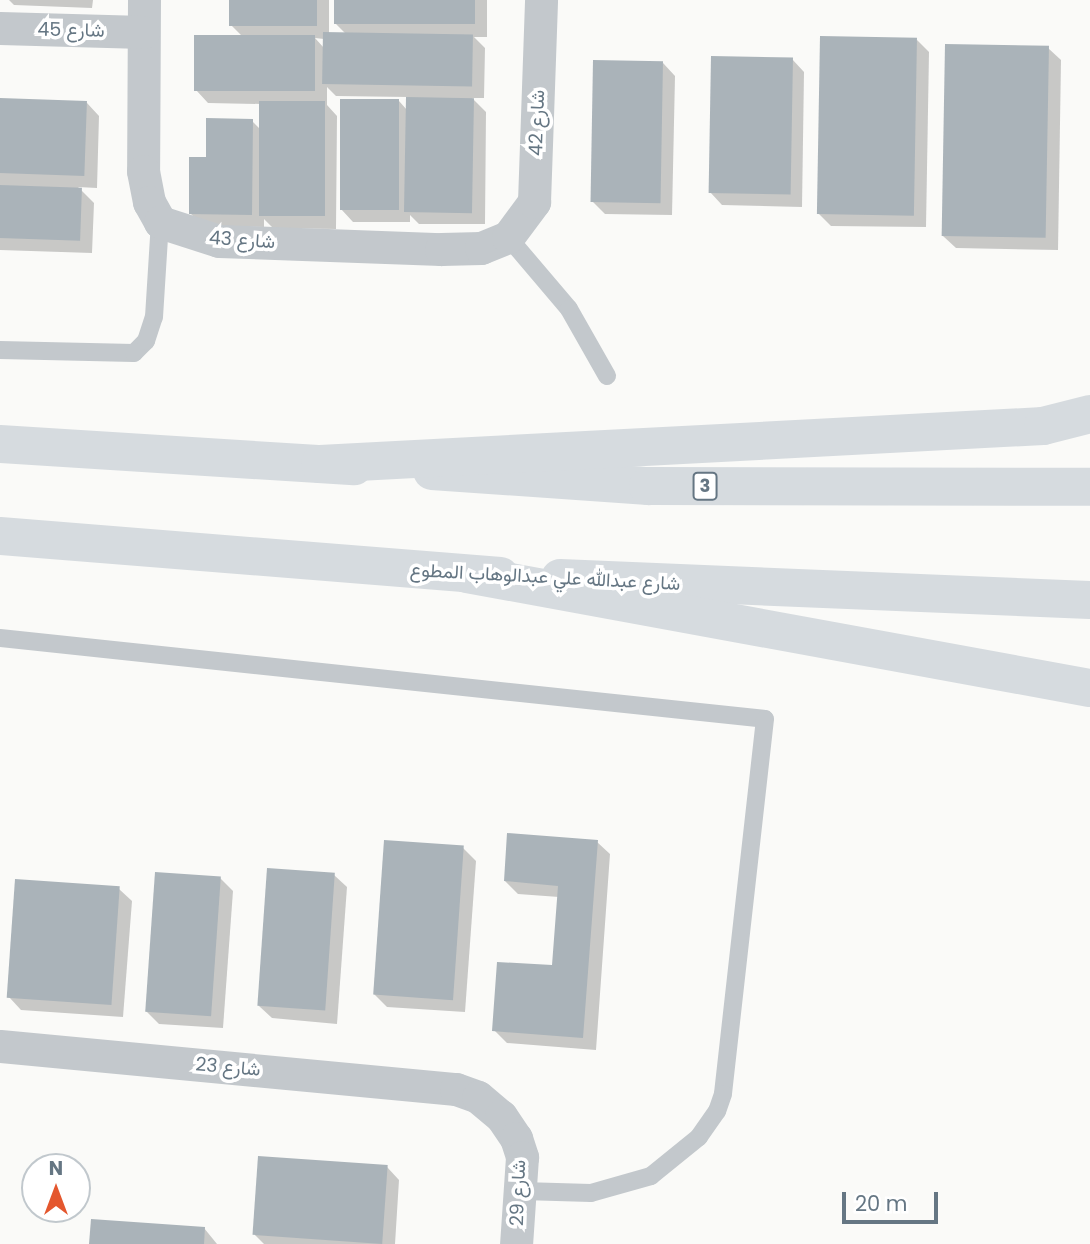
<!DOCTYPE html>
<html>
<head>
<meta charset="utf-8">
<style>
  body { margin:0 }
  #map { position:relative; width:1090px; height:1244px; overflow:hidden; background:#fafaf8; font-family:Poppins,Vazirmatn,sans-serif }
  div>[style] { position:absolute }
  .shadow>* { inset:0; background:#0003 }
  .building>* { inset:0; background:#aab3b9; transform-origin:0 0 }
  .lane>* { height:18px; margin:-9px; padding:0 9px; transform-origin:9px; border-radius:9px; background:#c3c8cc }
  .street>* { height:33px; margin:-16.5px; padding:0 16.5px; transform-origin:16.5px; border-radius:16.5px; background:#c3c8cc }
  .primary>* { height:38px; margin:-19px; padding:0 19px; transform-origin:19px; border-radius:19px; background:#d6dbdf }
  .highway>* { height:38px; margin:-19px; padding:0 19px; transform-origin:19px; border-radius:19px; background:#d6dbdf }
  span { translate:-50% -50%; white-space:nowrap; text-align:center; line-height:1.15; -webkit-text-stroke:7px #fff; paint-order:stroke }
  .shield-label span { padding:2px 5px; background:#fff; border:2px solid; border-radius:5px; -webkit-text-stroke-width:0 }
  .shield-label { font-size:18px; color:#657683; font-weight:700 }
  .street-label { font-size:19px; color:#657683 }
  .north { position:absolute; left:21px; top:1153px; width:70px; height:70px; box-sizing:border-box; background:#fff; border:2px solid #c1c8cd; border-radius:50%; rotate:0deg; font-size:19px; font-weight:700; line-height:28px; text-align:center; color:#657683 }
  .north::after { content:''; display:block; margin:auto; width:24px; height:32px; background:#e4572e; clip-path:polygon(50% 0,100% 100%,50% 72%,0 100%) }
  .scale { position:absolute; left:842px; top:1192px; width:96px; height:32px; box-sizing:border-box; border:4px solid #657683; border-top:0; padding-left:9px; font-size:21px; line-height:24px; white-space:nowrap; color:#657683; -webkit-text-stroke:5px #fff; paint-order:stroke }
</style>
</head>
<body>
<div id="map">
  <div class="shadow">
    <i style="clip-path:polygon(9px 0,93px 0,92px 8px,14px 5px)"></i>
    <i style="clip-path:polygon(evenodd,231px 0,329px 0,329px 34px,346px 34px,336px 24px,336px 0,487px 0,487px 37px,474px 37px,485px 48px,484px 98px,472px 98px,486px 112px,485px 224px,419px 224px,410px 215px,410px 222px,353px 222px,341px 209px,399px 101px,407px 110px,408px 97px,336px 96px,327px 87px,327px 105px,337px 116px,336px 229px,273px 228px,264px 219px,264px 227px,203px 226px,191px 214px,207px 159px,252px 121px,261px 130px,261px 104px,208px 103px,196px 90px,243px 37px,231px 25px,231px 0,315px 38px,324px 39px,324px 48px,315px 38px)"></i>
    <i style="clip-path:polygon(917px 40px,929px 52px,926px 227px,831px 226px,818px 213px)"></i>
    <i style="clip-path:polygon(1048px 48px,1061px 60px,1058px 250px,956px 248px,943px 236px)"></i>
    <i style="clip-path:polygon(792px 59px,804px 72px,802px 207px,722px 205px,710px 192px)"></i>
    <i style="clip-path:polygon(663px 63px,675px 76px,672px 215px,605px 214px,592px 201px)"></i>
    <i style="clip-path:polygon(0 100px,87px 103px,99px 116px,97px 188px,78px 187px,94px 203px,92px 253px,0 250px)"></i>
    <i style="clip-path:polygon(597px 842px,610px 854px,596px 1050px,507px 1043px,494px 1030px,553px 967px,559px 897px,518px 894px,505px 881px)"></i>
    <i style="clip-path:polygon(463px 848px,476px 861px,465px 1012px,387px 1007px,374px 994px)"></i>
    <i style="clip-path:polygon(334px 875px,347px 887px,337px 1024px,272px 1018px,259px 1006px)"></i>
    <i style="clip-path:polygon(220px 878px,233px 891px,223px 1028px,159px 1024px,146px 1011px)"></i>
    <i style="clip-path:polygon(119px 889px,132px 901px,123px 1017px,21px 1010px,9px 997px)"></i>
    <i style="clip-path:polygon(387px 1167px,399px 1180px,395px 1244px,264px 1244px,255px 1235px)"></i>
    <i style="clip-path:polygon(204px 1228px,217px 1244px,91px 1244px)"></i>
  </div>
  <div class="building">
    <i style="left:229px;top:0;width:88px;height:26px"></i>
    <i style="left:334px;top:0;width:141px;height:24px"></i>
    <i style="left:323px;top:32px;width:150px;height:52px;rotate:1deg"></i>
    <i style="left:194px;top:35px;width:121px;height:56px"></i>
    <i style="left:820px;top:36px;width:97px;height:178px;rotate:1deg"></i>
    <i style="left:945px;top:44px;width:104px;height:192px;rotate:1deg"></i>
    <i style="left:711px;top:56px;width:82px;height:137px;rotate:1deg"></i>
    <i style="left:593px;top:60px;width:70px;height:142px;rotate:1deg"></i>
    <i style="left:406px;top:97px;width:68px;height:115px;rotate:1deg"></i>
    <i style="left:0;top:98px;width:87px;height:75px;rotate:2deg"></i>
    <i style="left:340px;top:99px;width:59px;height:111px"></i>
    <i style="left:259px;top:101px;width:66px;height:115px"></i>
    <i style="clip-path:polygon(206px 118px,253px 119px,252px 215px,189px 214px,189px 157px,206px 157px)"></i>
    <i style="left:0;top:185px;width:82px;height:53px;rotate:2deg"></i>
    <i style="clip-path:polygon(507px 833px,598px 840px,583px 1038px,492px 1031px,497px 962px,552px 965px,558px 886px,504px 881px)"></i>
    <i style="left:384px;top:840px;width:80px;height:155px;rotate:4deg"></i>
    <i style="left:267px;top:868px;width:68px;height:138px;rotate:4deg"></i>
    <i style="left:155px;top:872px;width:66px;height:140px;rotate:4deg"></i>
    <i style="left:15px;top:879px;width:105px;height:119px;rotate:4deg"></i>
    <i style="left:258px;top:1156px;width:130px;height:79px;rotate:4deg"></i>
    <i style="clip-path:polygon(91px 1219px,205px 1227px,204px 1244px,89px 1244px)"></i>
  </div>
  <div class="lane">
    <i style="left:508px;top:237px;width:94px;rotate:49.7deg"></i>
    <i style="left:569px;top:309px;width:77px;rotate:60.4deg"></i>
    <i style="left:0;top:350px;width:134px;rotate:1.3deg"></i>
    <i style="left:134px;top:353px;width:17px;rotate:-45deg"></i>
    <i style="left:146px;top:341px;width:25px;rotate:-72deg"></i>
    <i style="left:154px;top:317px;width:95px;rotate:-86.4deg"></i>
    <i style="left:0;top:638px;width:769px;rotate:6.04deg"></i>
    <i style="left:765px;top:719px;width:377px;rotate:96.4deg"></i>
    <i style="left:723px;top:1094px;width:18px;rotate:109deg"></i>
    <i style="left:717px;top:1111px;width:32px;rotate:125deg"></i>
    <i style="left:699px;top:1137px;width:62px;rotate:140.9deg"></i>
    <i style="left:651px;top:1176px;width:62px;rotate:164.2deg"></i>
    <i style="left:591px;top:1193px;width:69px;rotate:-178.3deg"></i>
  </div>
  <div class="street">
    <i style="left:144px;top:0;width:171px;rotate:90.3deg"></i>
    <i style="left:143px;top:171px;width:32px;rotate:79deg"></i>
    <i style="left:149px;top:202px;width:23px;rotate:61deg"></i>
    <i style="left:160px;top:222px;width:62px;rotate:17.9deg"></i>
    <i style="left:219px;top:241px;width:222px;rotate:2.1deg"></i>
    <i style="left:441px;top:249px;width:40px;rotate:-1.4deg"></i>
    <i style="left:481px;top:248px;width:29px;rotate:-22deg"></i>
    <i style="left:508px;top:237px;width:44px;rotate:-53.4deg"></i>
    <i style="left:534px;top:202px;width:202px;rotate:-88deg"></i>
    <i style="left:0;top:28px;width:143px;rotate:1.6deg"></i>
    <i style="left:0;top:1046px;width:458px;rotate:5.4deg"></i>
    <i style="left:456px;top:1089px;width:23px;rotate:20deg"></i>
    <i style="left:478px;top:1097px;width:30px;rotate:40deg"></i>
    <i style="left:501px;top:1116px;width:27px;rotate:56deg"></i>
    <i style="left:516px;top:1138px;width:20px;rotate:72deg"></i>
    <i style="left:522px;top:1157px;width:87px;rotate:93.9deg"></i>
  </div>
  <div class="primary">
    <i style="left:0;top:444px;width:355px;rotate:3.6deg"></i>
    <i style="left:432px;top:471px;width:217px;rotate:4deg"></i>
    <i style="left:648px;top:486px;width:442px;rotate:0.1deg"></i>
    <i style="left:0;top:536px;width:502px;rotate:4.57deg"></i>
    <i style="left:560px;top:578px;width:530px;rotate:2.38deg"></i>
  </div>
  <div class="highway">
    <i style="left:320px;top:464px;width:724px;rotate:-3.01deg"></i>
    <i style="left:1043px;top:426px;width:49px;rotate:-14.3deg"></i>
    <i style="left:467px;top:574px;width:633px;rotate:10.37deg"></i>
  </div>
  <div class="shield-label">
    <span style="left:705px;top:486px">3</span>
  </div>
  <div class="street-label">
    <span style="left:71px;top:30px;rotate:1deg">شارع 45</span>
    <span style="left:537px;top:123px;rotate:-88deg">شارع 42</span>
    <span style="left:242px;top:240px;rotate:4deg">شارع 43</span>
    <span style="left:545px;top:577px;rotate:3deg">شارع عبدالله علي عبدالوهاب المطوع</span>
    <span style="left:228px;top:1067px;rotate:5deg">شارع 23</span>
    <span style="left:518px;top:1193px;rotate:-88deg">شارع 29</span>
  </div>
  <div class="north">N</div>
  <div class="scale">20 m</div>
</div>
</body>
</html>
